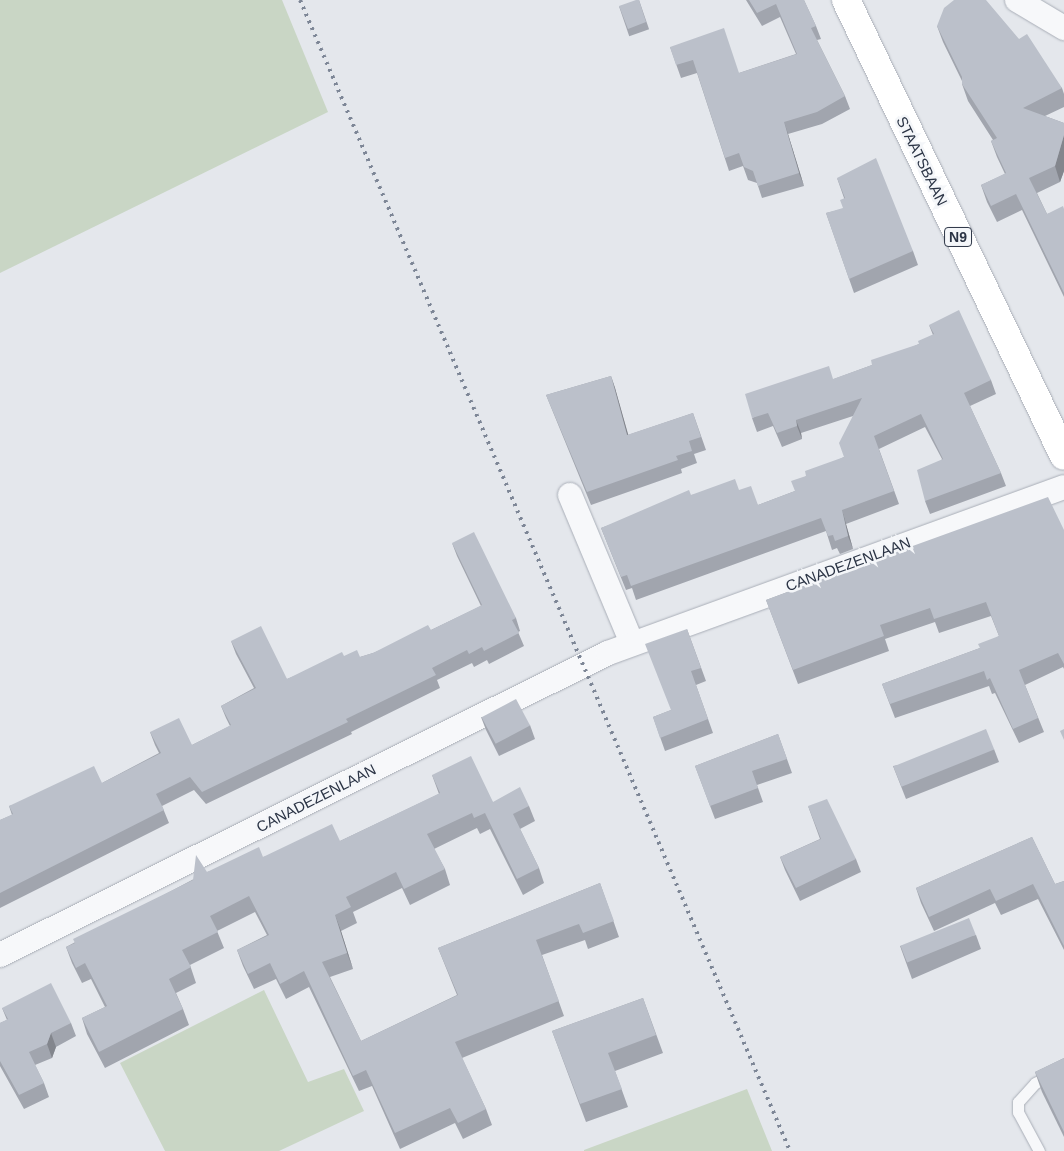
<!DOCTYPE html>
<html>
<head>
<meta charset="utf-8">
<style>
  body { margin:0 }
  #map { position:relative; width:1064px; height:1151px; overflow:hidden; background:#e4e7ec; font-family:Arial,sans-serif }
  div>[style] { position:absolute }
  .green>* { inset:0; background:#c9d6c5 }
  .roads { filter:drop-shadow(0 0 1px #a9aeb7) drop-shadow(0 0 1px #a9aeb7) }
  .lane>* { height:11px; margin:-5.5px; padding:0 5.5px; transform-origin:5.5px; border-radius:5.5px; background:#f7f8fa }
  .street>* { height:24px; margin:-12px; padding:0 12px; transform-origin:12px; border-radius:12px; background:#f7f8fa }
  .primary>* { height:28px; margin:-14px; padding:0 14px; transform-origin:14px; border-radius:14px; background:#fff }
  .rail>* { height:4px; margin-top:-2px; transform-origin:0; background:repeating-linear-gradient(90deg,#7d8696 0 2.5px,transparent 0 7.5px) }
  .wall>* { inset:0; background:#a1a5ae; transform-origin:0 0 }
  .shaded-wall>* { inset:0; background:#83868d }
  .building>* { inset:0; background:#bbc0ca; transform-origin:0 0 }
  span { translate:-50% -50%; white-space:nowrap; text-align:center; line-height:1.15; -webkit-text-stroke:5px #f4f6f9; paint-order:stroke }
  .shield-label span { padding:1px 4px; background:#f4f6f9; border:1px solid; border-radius:4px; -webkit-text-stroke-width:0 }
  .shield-label { font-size:14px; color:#2b3445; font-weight:700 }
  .street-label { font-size:15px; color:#2b3445 }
</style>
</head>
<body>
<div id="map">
  <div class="green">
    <i style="clip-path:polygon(0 0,282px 0,328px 112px,0 273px)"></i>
    <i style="clip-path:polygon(264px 990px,308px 1082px,344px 1069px,364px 1111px,279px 1151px,165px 1151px,120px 1063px)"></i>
    <i style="clip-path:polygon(747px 1089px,772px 1151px,584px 1151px,584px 1150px)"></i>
  </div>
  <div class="roads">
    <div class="lane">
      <i style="left:1039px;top:1151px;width:44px;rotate:-118.3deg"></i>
      <i style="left:1018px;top:1112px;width:10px;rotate:-90deg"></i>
      <i style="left:1018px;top:1102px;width:25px;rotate:-48deg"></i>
      <i style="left:1035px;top:1083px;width:32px;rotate:-26deg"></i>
    </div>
    <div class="street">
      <i style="left:1017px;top:0;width:55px;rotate:30.8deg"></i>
      <i style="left:570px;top:495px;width:160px;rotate:67.3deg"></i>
      <i style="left:0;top:955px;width:679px;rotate:-26.41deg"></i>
      <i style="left:608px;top:653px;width:485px;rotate:-20deg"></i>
    </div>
    <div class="primary">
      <i style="left:846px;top:0;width:505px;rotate:64.45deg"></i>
    </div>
  </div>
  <div class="rail">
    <i style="left:300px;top:0;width:1251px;rotate:66.94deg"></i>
  </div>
  <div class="wall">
    <i style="left:639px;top:0;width:31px;height:21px;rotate:71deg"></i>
    <i style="clip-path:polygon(746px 0,804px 0,816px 26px,821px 39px,817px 40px,845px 96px,850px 109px,822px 124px,788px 134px,804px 186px,762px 198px,757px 183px,748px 180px,743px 166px,729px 171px,697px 73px,681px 78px,670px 47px,739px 73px,796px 54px,780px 17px,762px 26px)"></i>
    <i style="clip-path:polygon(937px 26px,1019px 39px,1062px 88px,1064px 94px,1064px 107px,1045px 116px,1064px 123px,1064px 171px,1060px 182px,1037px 193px,1047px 214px,1064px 209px,1064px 297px,1022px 210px,997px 222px,987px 202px,981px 185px,1005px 174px,997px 157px,991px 141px,993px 140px,968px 101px,962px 84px,962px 81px,943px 42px)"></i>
    <i style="clip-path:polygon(837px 178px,913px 251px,918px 265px,854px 293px,826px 213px,843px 209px,844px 198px)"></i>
    <i style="clip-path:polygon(929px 325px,991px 380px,996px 394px,970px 406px,1001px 473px,1006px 486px,930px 514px,925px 501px,942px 459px,925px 427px,879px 449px,899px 504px,846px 524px,853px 549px,840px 554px,837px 548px,832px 550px,826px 531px,636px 600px,632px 588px,626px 590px,601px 528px,691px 495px,739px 490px,758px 505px,795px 491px,806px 476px,844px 457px,853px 416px,801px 433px,802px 439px,782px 447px,773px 426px,757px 432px,752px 418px,834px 379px,872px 365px,919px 344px,933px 335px)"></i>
    <i style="clip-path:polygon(611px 376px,615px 388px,628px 435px,693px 413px,706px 450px,694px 454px,697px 463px,681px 469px,682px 473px,591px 505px,546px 395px)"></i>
    <i style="clip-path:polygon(1064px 530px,1064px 669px,1063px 667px,1025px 685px,1044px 732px,1019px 743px,995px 693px,992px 694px,989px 686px,895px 718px,882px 684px,980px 648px,999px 636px,991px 616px,939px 633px,935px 622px,885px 639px,889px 651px,798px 684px,766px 600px,863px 564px)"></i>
    <i style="clip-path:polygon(452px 543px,516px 618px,520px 631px,518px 632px,524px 646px,489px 664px,487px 660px,474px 667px,472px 663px,437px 680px,440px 688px,351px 732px,352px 734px,206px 804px,194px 790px,162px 806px,169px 823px,0 908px,0 820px,12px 815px,9px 806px,102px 783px,159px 753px,155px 745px,150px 732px,192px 745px,230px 726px,226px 718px,221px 706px,254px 688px,236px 654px,231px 641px,287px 679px,344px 656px,360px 657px,373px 653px,431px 630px,481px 606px,457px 556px)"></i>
    <i style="clip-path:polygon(687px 629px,706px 681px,696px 685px,713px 733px,665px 751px,653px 717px,671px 710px)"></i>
    <i style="clip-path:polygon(481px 717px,530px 725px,535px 739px,499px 756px,486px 730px)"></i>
    <i style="clip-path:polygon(778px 734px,792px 773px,757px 785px,763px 802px,715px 819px,695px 766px)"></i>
    <i style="clip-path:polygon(994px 749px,999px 762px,906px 799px,893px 766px)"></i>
    <i style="clip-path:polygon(432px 775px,493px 802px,529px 806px,535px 821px,520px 829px,539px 868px,544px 883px,523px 895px,490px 829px,480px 834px,477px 828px,434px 849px,445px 869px,450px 885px,410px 905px,402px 888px,353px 912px,357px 923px,341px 931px,353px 969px,330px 977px,361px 1041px,457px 995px,438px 948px,600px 883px,619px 937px,588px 949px,585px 940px,542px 955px,564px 1016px,462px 1058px,486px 1109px,492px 1125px,463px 1139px,455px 1123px,400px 1149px,372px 1086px,359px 1091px,309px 987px,286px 999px,276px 979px,254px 989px,243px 966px,237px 950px,267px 935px,255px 912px,217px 931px,224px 948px,190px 965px,196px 983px,176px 993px,183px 1009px,189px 1025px,105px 1068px,87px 1034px,82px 1018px,105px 1007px,91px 979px,82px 983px,72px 963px,66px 947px,207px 872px,263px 857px,340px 841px,439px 794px)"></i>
    <i style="clip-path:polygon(808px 806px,856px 859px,861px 872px,800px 901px,785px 870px,780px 857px,820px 839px)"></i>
    <i style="clip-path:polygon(1032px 837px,1055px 884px,1064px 881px,1064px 950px,1038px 899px,1001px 915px,995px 903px,934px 931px,921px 903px,916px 888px)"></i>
    <i style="clip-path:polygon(976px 935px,981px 949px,912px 979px,900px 946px)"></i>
    <i style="clip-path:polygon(643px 998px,663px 1053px,615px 1071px,628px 1107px,586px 1122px,552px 1031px)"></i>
    <i style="clip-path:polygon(2px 1008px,71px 1023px,76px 1036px,56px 1047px,52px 1058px,35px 1065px,44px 1083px,49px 1097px,24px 1109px,0 1066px,0 1023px,7px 1020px)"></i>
    <i style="clip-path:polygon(1064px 1058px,1064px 1137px,1042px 1092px,1035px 1072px)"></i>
  </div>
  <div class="shaded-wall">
    <i style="clip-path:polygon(784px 122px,788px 134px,804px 186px,799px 173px)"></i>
    <i style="clip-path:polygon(1064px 135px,1064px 171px,1060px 182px,1055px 166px)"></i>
    <i style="clip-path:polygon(611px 376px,615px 388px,632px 448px,627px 435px)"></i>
    <i style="clip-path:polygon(796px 420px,801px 433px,802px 439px,797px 426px)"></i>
    <i style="clip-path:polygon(842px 510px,846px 524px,853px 549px,848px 536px)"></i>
    <i style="clip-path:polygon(335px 915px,341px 931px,353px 969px,347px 953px)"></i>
    <i style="clip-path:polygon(51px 1033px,56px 1047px,52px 1058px,47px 1044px)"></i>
  </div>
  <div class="building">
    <i style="clip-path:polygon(636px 0,639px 0,646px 22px,628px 29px,619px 6px)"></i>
    <i style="clip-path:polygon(749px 0,804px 0,816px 26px,811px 28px,845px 96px,817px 112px,784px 122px,799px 173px,758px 186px,753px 171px,744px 167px,739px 153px,725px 158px,693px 60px,676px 65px,670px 47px,724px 28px,739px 73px,797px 54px,776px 4px,757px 13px)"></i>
    <i style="clip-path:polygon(954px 0,986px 0,1019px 39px,1027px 34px,1062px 88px,1023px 108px,1064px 123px,1064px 135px,1055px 166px,1029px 178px,1047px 214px,1063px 206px,1064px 209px,1064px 293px,1016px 194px,991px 206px,981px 185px,1006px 173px,991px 141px,997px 138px,962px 84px,962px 77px,937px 26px,944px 8px)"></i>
    <i style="clip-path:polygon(876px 158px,913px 251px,849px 279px,826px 213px,843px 208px,840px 200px,845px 198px,837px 178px)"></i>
    <i style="clip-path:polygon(959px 310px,991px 380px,964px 393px,1001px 473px,925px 501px,917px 470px,943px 459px,921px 414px,874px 436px,894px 491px,842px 510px,848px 536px,835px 541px,833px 535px,828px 536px,821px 518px,631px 586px,627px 575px,621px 577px,601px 528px,689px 490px,691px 495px,735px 479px,739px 490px,751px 486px,758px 505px,795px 491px,791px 481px,806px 476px,805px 471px,844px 457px,839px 443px,862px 398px,796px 420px,797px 426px,777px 433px,768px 413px,752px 418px,745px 394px,829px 366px,833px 379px,872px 365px,871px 360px,919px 344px,918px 341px,934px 334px,929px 325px)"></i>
    <i style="clip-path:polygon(611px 376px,627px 435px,693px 413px,701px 437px,689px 441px,692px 451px,676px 456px,678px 460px,587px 492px,546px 395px)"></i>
    <i style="clip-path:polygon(1048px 497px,1064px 530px,1064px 664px,1058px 653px,1019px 670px,1038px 718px,1013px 729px,990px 678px,987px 680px,984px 671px,890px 704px,882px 684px,980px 648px,978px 644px,999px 636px,986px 602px,934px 619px,930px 608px,880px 625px,884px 636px,793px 670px,766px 600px,846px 570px,844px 566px,861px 559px,863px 564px)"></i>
    <i style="clip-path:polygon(474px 532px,516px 618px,512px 620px,519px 633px,484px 651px,482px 647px,469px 654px,467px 650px,432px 668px,436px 675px,346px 719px,348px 722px,202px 792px,190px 777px,156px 794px,164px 810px,0 893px,0 820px,13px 814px,9px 806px,94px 766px,102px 783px,161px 753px,150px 732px,179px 718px,192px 745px,231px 725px,221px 706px,256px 688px,231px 641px,261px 626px,287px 679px,342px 652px,344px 656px,357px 650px,360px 657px,373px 653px,428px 625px,431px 630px,482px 605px,452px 543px)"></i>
    <i style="clip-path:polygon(687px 629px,701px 668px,691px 671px,708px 719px,660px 738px,653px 717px,671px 710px,645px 644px)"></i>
    <i style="left:516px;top:699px;width:30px;height:39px;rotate:62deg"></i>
    <i style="left:986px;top:729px;width:22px;height:100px;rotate:68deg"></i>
    <i style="clip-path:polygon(1064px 729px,1064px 740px,1060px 731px)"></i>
    <i style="clip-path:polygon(778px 734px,787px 759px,752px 771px,758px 788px,710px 806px,695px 766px)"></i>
    <i style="clip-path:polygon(471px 756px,493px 802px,520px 787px,529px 806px,513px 814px,539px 868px,517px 879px,485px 813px,474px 818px,472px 813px,427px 834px,445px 869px,404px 889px,396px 872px,346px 897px,351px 907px,335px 915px,347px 953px,322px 962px,361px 1041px,458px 995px,438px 948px,600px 883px,614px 921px,583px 933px,579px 924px,536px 940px,559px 1001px,455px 1042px,486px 1109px,458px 1123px,450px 1108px,395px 1133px,366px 1070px,353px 1076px,304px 971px,280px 984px,270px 963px,248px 974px,237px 950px,269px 935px,249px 896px,210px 916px,218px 932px,182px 950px,191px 967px,169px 979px,183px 1009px,99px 1052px,82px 1018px,107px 1006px,85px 963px,76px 968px,66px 947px,75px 943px,73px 939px,193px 880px,196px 855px,207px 872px,259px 847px,263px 857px,332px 824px,340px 841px,440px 793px,432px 775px)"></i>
    <i style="clip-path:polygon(827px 799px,856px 859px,796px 888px,780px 857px,821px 839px,808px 806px)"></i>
    <i style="clip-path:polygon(1032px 837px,1055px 884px,1064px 881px,1064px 946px,1033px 884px,996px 901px,990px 889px,929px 917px,916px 888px)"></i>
    <i style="left:969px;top:918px;width:18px;height:74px;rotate:68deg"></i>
    <i style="clip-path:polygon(51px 983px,71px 1023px,51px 1033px,47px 1044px,29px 1052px,44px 1083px,19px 1095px,0 1061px,0 1023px,8px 1019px,2px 1008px)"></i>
    <i style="clip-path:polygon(643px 998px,656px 1035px,608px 1053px,622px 1089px,580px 1104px,552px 1031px)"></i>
    <i style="clip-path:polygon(1064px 1058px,1064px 1132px,1035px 1072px)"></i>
  </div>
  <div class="shield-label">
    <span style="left:958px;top:237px">N9</span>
  </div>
  <div class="street-label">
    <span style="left:922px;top:161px;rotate:64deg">STAATSBAAN</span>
    <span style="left:848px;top:564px;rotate:-20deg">CANADEZENLAAN</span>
    <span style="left:316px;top:798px;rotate:-27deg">CANADEZENLAAN</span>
  </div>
</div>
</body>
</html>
